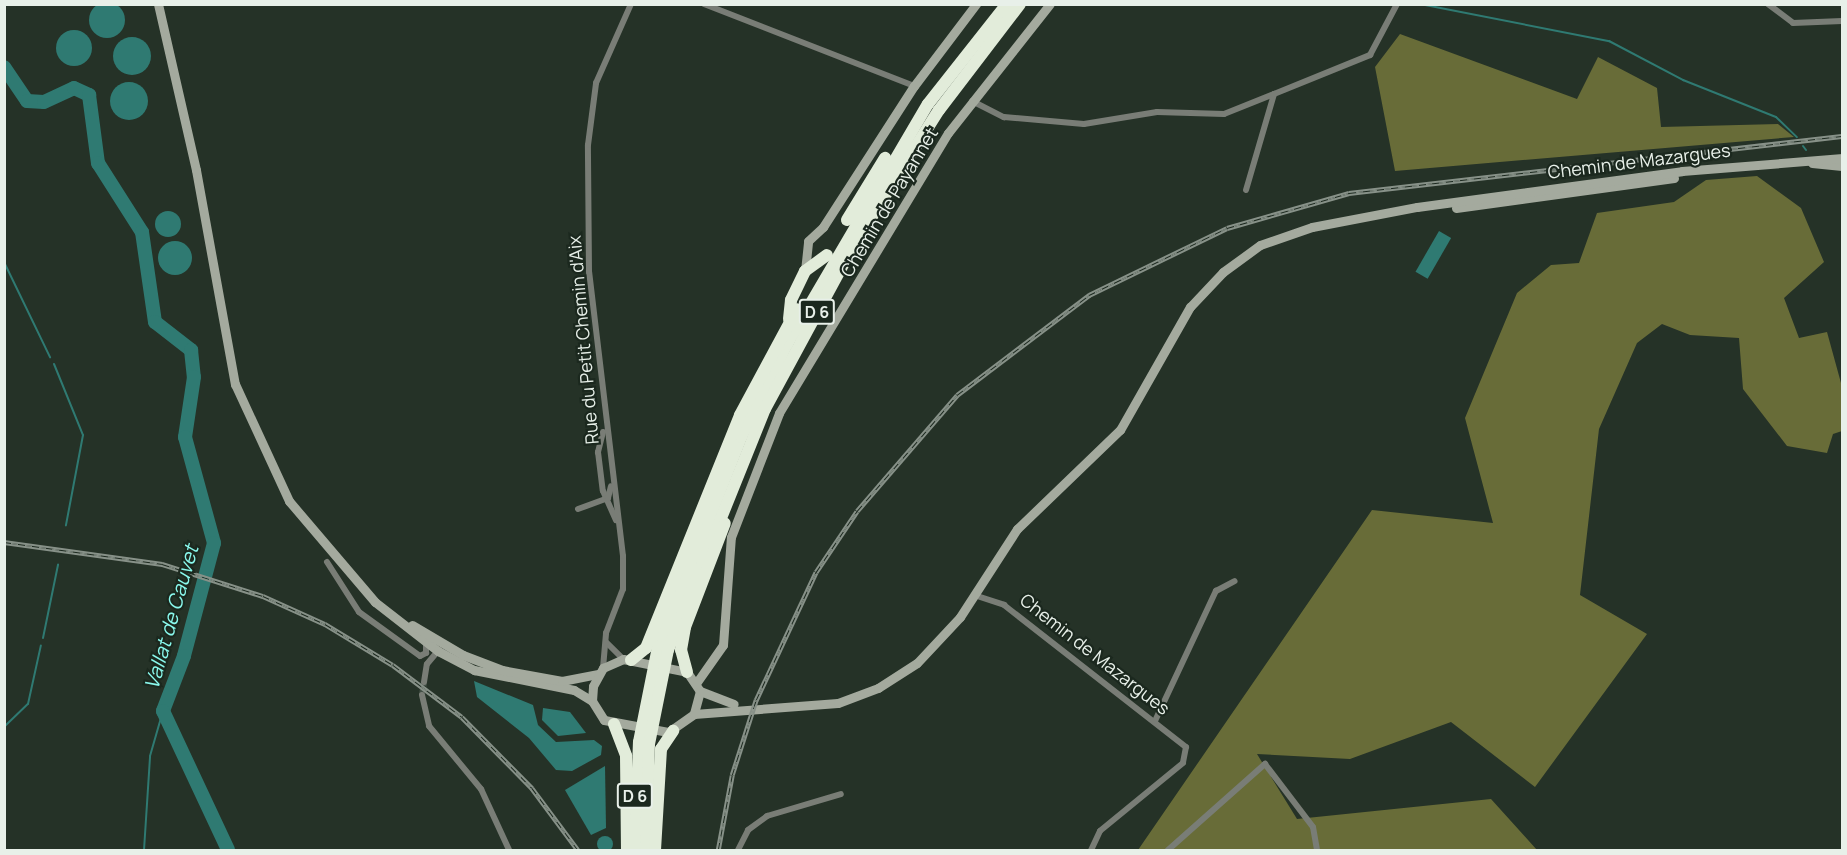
<!DOCTYPE html>
<html>
<head>
<meta charset="utf-8">
<style>
  body { margin:0 }
  #map { position:relative; width:1847px; height:855px; overflow:hidden; background:#253227; font-family:Manrope,sans-serif }
  div>[style] { position:absolute }
  .forest>* { inset:0; background:#686c38 }
  .water>* { inset:0; background:#2f7a72; transform-origin:0 0 }
  .round { border-radius:50% }
  .stream>* { height:2px; margin:-1px; padding:0 1px; transform-origin:1px; border-radius:1px; background:#2f7a72 }
  .river>* { height:14px; margin:-7px; padding:0 7px; transform-origin:7px; border-radius:7px; background:#2f7a72 }
  .street-tunnel>* { height:6px; margin-top:-3px; transform-origin:0; background:repeating-linear-gradient(90deg,#424e44 0 6px,transparent 0 9px) }
  .street>* { height:6px; margin:-3px; padding:0 3px; transform-origin:3px; border-radius:3px; background:#797d76 }
  .secondary>* { height:9px; margin:-4.5px; padding:0 4.5px; transform-origin:4.5px; border-radius:4.5px; background:#a4aa9e }
  .highway>* { height:12px; margin:-6px; padding:0 6px; transform-origin:6px; border-radius:6px; background:#e2ecda }
  .rail>* { height:4.5px; margin-top:-2.25px; transform-origin:0; background:repeating-linear-gradient(90deg,#1b281e 0 7px,#879188 0 14px); box-sizing:border-box; border-block:2px solid #879188 }
  .highway-bridge>* { height:12px; margin:-6px; padding:0 6px; transform-origin:6px; border-radius:6px; background:#e2ecda }
  span { translate:-50% -50%; white-space:nowrap; text-align:center; line-height:1.15; -webkit-text-stroke:4.5px #1b281e; paint-order:stroke }
  .shield-label span { padding:2px 4px; background:#1b281e; border:2px solid; border-radius:4px; -webkit-text-stroke-width:0 }
  .shield-label { font-size:16px; color:#e8f0e9; font-weight:700 }
  .street-label { font-size:18px; color:#e8f0e9 }
  .water-label { font-size:20px; color:#8af9ed; font-style:italic }
  .frame { position:absolute; inset:0; border:6px solid #e8f0e9; pointer-events:none }
</style>
</head>
<body>
<div id="map">
  <div class="forest">
    <i style="clip-path:polygon(1400px 34px,1577px 99px,1598px 57px,1657px 88px,1661px 127px,1778px 124px,1794px 137px,1395px 171px,1375px 67px)"></i>
    <i style="clip-path:polygon(1757px 176px,1801px 208px,1824px 262px,1784px 298px,1799px 338px,1827px 332px,1841px 383px,1842px 431px,1833px 434px,1827px 453px,1787px 446px,1743px 389px,1739px 338px,1690px 335px,1662px 324px,1637px 343px,1599px 429px,1580px 595px,1647px 634px,1535px 787px,1451px 722px,1350px 759px,1257px 754px,1297px 819px,1491px 799px,1537px 850px,1138px 850px,1372px 510px,1493px 523px,1465px 418px,1517px 293px,1551px 265px,1579px 263px,1597px 213px,1674px 202px,1706px 180px)"></i>
  </div>
  <div class="water">
    <i class="round" style="left:89px;top:2px;width:36px;height:36px"></i>
    <i class="round" style="left:56px;top:30px;width:36px;height:36px"></i>
    <i class="round" style="left:113px;top:37px;width:38px;height:38px"></i>
    <i class="round" style="left:110px;top:82px;width:38px;height:38px"></i>
    <i class="round" style="left:155px;top:211px;width:26px;height:26px"></i>
    <i style="left:1439px;top:231px;width:14px;height:47px;rotate:30deg"></i>
    <i class="round" style="left:158px;top:241px;width:34px;height:34px"></i>
    <i style="clip-path:polygon(474px 681px,533px 705px,538px 725px,556px 742px,594px 740px,602px 746px,601px 755px,572px 771px,556px 770px,529px 738px,477px 697px)"></i>
    <i style="clip-path:polygon(543px 708px,570px 712px,586px 733px,558px 736px,542px 720px)"></i>
    <i style="clip-path:polygon(605px 766px,606px 828px,591px 835px,565px 790px)"></i>
    <i class="round" style="left:597px;top:836px;width:16px;height:16px"></i>
  </div>
  <div class="stream">
    <i style="left:1420px;top:4px;width:193px;rotate:11.1deg"></i>
    <i style="left:1609px;top:41px;width:84px;rotate:27.8deg"></i>
    <i style="left:1683px;top:80px;width:100px;rotate:21.7deg"></i>
    <i style="left:1776px;top:117px;width:29px;rotate:44deg"></i>
    <i style="left:1803px;top:146px;width:5px;rotate:53deg"></i>
    <i style="left:4px;top:262px;width:106px;rotate:64.2deg"></i>
    <i style="left:54px;top:364px;width:77px;rotate:67.8deg"></i>
    <i style="left:83px;top:435px;width:92px;rotate:100.7deg"></i>
    <i style="left:43px;top:638px;width:75px;rotate:-78.4deg"></i>
    <i style="left:4px;top:727px;width:33px;rotate:-44deg"></i>
    <i style="left:28px;top:704px;width:60px;rotate:-77.6deg"></i>
    <i style="left:144px;top:850px;width:94px;rotate:-86.3deg"></i>
    <i style="left:150px;top:756px;width:47px;rotate:-73.9deg"></i>
  </div>
  <div class="river">
    <i style="left:4px;top:67px;width:41px;rotate:55.9deg"></i>
    <i style="left:27px;top:101px;width:17px;rotate:3deg"></i>
    <i style="left:44px;top:102px;width:33px;rotate:-25deg"></i>
    <i style="left:74px;top:88px;width:17px;rotate:25deg"></i>
    <i style="left:89px;top:95px;width:69px;rotate:82.5deg"></i>
    <i style="left:98px;top:163px;width:82px;rotate:57.5deg"></i>
    <i style="left:142px;top:232px;width:91px;rotate:81.8deg"></i>
    <i style="left:155px;top:322px;width:46px;rotate:37.9deg"></i>
    <i style="left:191px;top:350px;width:27px;rotate:84deg"></i>
    <i style="left:194px;top:377px;width:61px;rotate:98.5deg"></i>
    <i style="left:185px;top:437px;width:110px;rotate:74.7deg"></i>
    <i style="left:214px;top:543px;width:117px;rotate:104.9deg"></i>
    <i style="left:184px;top:656px;width:59px;rotate:110.9deg"></i>
    <i style="left:163px;top:711px;width:153px;rotate:64.9deg"></i>
  </div>
  <div class="street-tunnel">
    <i style="left:422px;top:695px;width:13px;rotate:-81deg"></i>
  </div>
  <div class="street">
    <i style="left:704px;top:4px;width:225px;rotate:21.3deg"></i>
    <i style="left:1768px;top:4px;width:31px;rotate:37deg"></i>
    <i style="left:1793px;top:23px;width:49px;rotate:-2.3deg"></i>
    <i style="left:972px;top:101px;width:36px;rotate:27deg"></i>
    <i style="left:1004px;top:117px;width:80px;rotate:5deg"></i>
    <i style="left:1084px;top:124px;width:74px;rotate:-9.3deg"></i>
    <i style="left:1157px;top:112px;width:67px;rotate:1.7deg"></i>
    <i style="left:1224px;top:114px;width:54px;rotate:-21.8deg"></i>
    <i style="left:1246px;top:190px;width:100px;rotate:-73.7deg"></i>
    <i style="left:1274px;top:94px;width:104px;rotate:-22.1deg"></i>
    <i style="left:1370px;top:55px;width:58px;rotate:-62.1deg"></i>
    <i style="left:603px;top:432px;width:21px;rotate:104deg"></i>
    <i style="left:598px;top:452px;width:39px;rotate:83deg"></i>
    <i style="left:603px;top:491px;width:32px;rotate:66deg"></i>
    <i style="left:578px;top:509px;width:32px;rotate:-20deg"></i>
    <i style="left:608px;top:498px;width:12px;rotate:-76deg"></i>
    <i style="left:327px;top:562px;width:59px;rotate:57.4deg"></i>
    <i style="left:359px;top:612px;width:75px;rotate:35.8deg"></i>
    <i style="left:420px;top:656px;width:7px;rotate:-27deg"></i>
    <i style="left:426px;top:653px;width:10px;rotate:-90deg"></i>
    <i style="left:974px;top:595px;width:32px;rotate:18deg"></i>
    <i style="left:1004px;top:605px;width:231px;rotate:38deg"></i>
    <i style="left:1186px;top:747px;width:16px;rotate:101deg"></i>
    <i style="left:1183px;top:763px;width:107px;rotate:140.7deg"></i>
    <i style="left:1100px;top:831px;width:21px;rotate:115deg"></i>
    <i style="left:606px;top:642px;width:24px;rotate:45deg"></i>
    <i style="left:603px;top:668px;width:35px;rotate:-85deg"></i>
    <i style="left:606px;top:633px;width:47px;rotate:-68.9deg"></i>
    <i style="left:623px;top:589px;width:33px;rotate:-90deg"></i>
    <i style="left:623px;top:556px;width:286px;rotate:-96.8deg"></i>
    <i style="left:589px;top:272px;width:127px;rotate:-90.5deg"></i>
    <i style="left:588px;top:145px;width:63px;rotate:-82.6deg"></i>
    <i style="left:596px;top:83px;width:86px;rotate:-66.1deg"></i>
    <i style="left:424px;top:682px;width:18px;rotate:-81deg"></i>
    <i style="left:427px;top:664px;width:17px;rotate:-50deg"></i>
    <i style="left:422px;top:695px;width:32px;rotate:77deg"></i>
    <i style="left:429px;top:726px;width:82px;rotate:50.5deg"></i>
    <i style="left:481px;top:789px;width:67px;rotate:65.3deg"></i>
    <i style="left:1155px;top:721px;width:144px;rotate:-64.9deg"></i>
    <i style="left:1216px;top:591px;width:21px;rotate:-28deg"></i>
    <i style="left:738px;top:850px;width:22px;rotate:-63deg"></i>
    <i style="left:748px;top:830px;width:24px;rotate:-36deg"></i>
    <i style="left:767px;top:816px;width:77px;rotate:-16.6deg"></i>
    <i style="left:1168px;top:850px;width:130px;rotate:-41.6deg"></i>
    <i style="left:1265px;top:764px;width:79px;rotate:52.7deg"></i>
    <i style="left:1313px;top:827px;width:23px;rotate:80deg"></i>
  </div>
  <div class="secondary">
    <i style="left:158px;top:4px;width:170px;rotate:77.1deg"></i>
    <i style="left:196px;top:170px;width:218px;rotate:79.7deg"></i>
    <i style="left:235px;top:384px;width:129px;rotate:65.2deg"></i>
    <i style="left:289px;top:501px;width:133px;rotate:49.6deg"></i>
    <i style="left:375px;top:602px;width:80px;rotate:37.9deg"></i>
    <i style="left:438px;top:651px;width:41px;rotate:27.8deg"></i>
    <i style="left:474px;top:670px;width:102px;rotate:11.3deg"></i>
    <i style="left:574px;top:690px;width:21px;rotate:31deg"></i>
    <i style="left:1812px;top:163px;width:30px;rotate:6deg"></i>
    <i style="left:1456px;top:208px;width:220px;rotate:-7.8deg"></i>
    <i style="left:805px;top:271px;width:30px;rotate:-84deg"></i>
    <i style="left:808px;top:241px;width:21px;rotate:-43deg"></i>
    <i style="left:823px;top:227px;width:168px;rotate:-57.2deg"></i>
    <i style="left:914px;top:86px;width:103px;rotate:-52.9deg"></i>
    <i style="left:412px;top:625px;width:59px;rotate:30.5deg"></i>
    <i style="left:463px;top:655px;width:42px;rotate:21deg"></i>
    <i style="left:502px;top:670px;width:61px;rotate:10.4deg"></i>
    <i style="left:562px;top:681px;width:37px;rotate:-11deg"></i>
    <i style="left:623px;top:659px;width:65px;rotate:11.5deg"></i>
    <i style="left:687px;top:672px;width:23px;rotate:56deg"></i>
    <i style="left:700px;top:691px;width:24px;rotate:105deg"></i>
    <i style="left:694px;top:714px;width:32px;rotate:145deg"></i>
    <i style="left:668px;top:732px;width:65px;rotate:-169.4deg"></i>
    <i style="left:604px;top:720px;width:22px;rotate:-122deg"></i>
    <i style="left:592px;top:701px;width:15px;rotate:-86deg"></i>
    <i style="left:593px;top:686px;width:21px;rotate:-61deg"></i>
    <i style="left:603px;top:668px;width:22px;rotate:-24deg"></i>
    <i style="left:697px;top:682px;width:45px;rotate:-54.9deg"></i>
    <i style="left:723px;top:645px;width:108px;rotate:-85.8deg"></i>
    <i style="left:731px;top:537px;width:133px;rotate:-68.8deg"></i>
    <i style="left:779px;top:413px;width:327px;rotate:-58.9deg"></i>
    <i style="left:948px;top:133px;width:164px;rotate:-51.7deg"></i>
    <i style="left:700px;top:691px;width:36px;rotate:21deg"></i>
    <i style="left:694px;top:714px;width:144px;rotate:-4.4deg"></i>
    <i style="left:838px;top:703px;width:43px;rotate:-20.6deg"></i>
    <i style="left:878px;top:688px;width:46px;rotate:-32.7deg"></i>
    <i style="left:917px;top:663px;width:63px;rotate:-46.9deg"></i>
    <i style="left:960px;top:617px;width:105px;rotate:-57.1deg"></i>
    <i style="left:1017px;top:529px;width:143px;rotate:-43.9deg"></i>
    <i style="left:1120px;top:430px;width:142px;rotate:-60.4deg"></i>
    <i style="left:1190px;top:307px;width:48px;rotate:-46.7deg"></i>
    <i style="left:1223px;top:272px;width:46px;rotate:-36.1deg"></i>
    <i style="left:1260px;top:245px;width:55px;rotate:-19.1deg"></i>
    <i style="left:1312px;top:227px;width:107px;rotate:-10.8deg"></i>
    <i style="left:1417px;top:207px;width:267px;rotate:-7.7deg"></i>
    <i style="left:1682px;top:171px;width:161px;rotate:-4.6deg"></i>
  </div>
  <div class="highway">
    <i style="left:847px;top:220px;width:73px;rotate:-58.5deg"></i>
    <i style="left:789px;top:319px;width:19px;rotate:-84deg"></i>
    <i style="left:791px;top:300px;width:32px;rotate:-64deg"></i>
    <i style="left:805px;top:271px;width:27px;rotate:-36deg"></i>
    <i style="left:658px;top:647px;width:226px;rotate:-68.4deg"></i>
    <i style="left:741px;top:437px;width:104px;rotate:-63.7deg"></i>
    <i style="left:787px;top:344px;width:278px;rotate:-59.6deg"></i>
    <i style="left:928px;top:104px;width:127px;rotate:-51.7deg"></i>
    <i style="left:668px;top:650px;width:260px;rotate:-68.1deg"></i>
    <i style="left:765px;top:409px;width:183px;rotate:-61.6deg"></i>
    <i style="left:852px;top:248px;width:163px;rotate:-57.8deg"></i>
    <i style="left:939px;top:110px;width:133px;rotate:-52.6deg"></i>
    <i style="left:631px;top:660px;width:19px;rotate:-39deg"></i>
    <i style="left:646px;top:648px;width:251px;rotate:-68deg"></i>
    <i style="left:740px;top:415px;width:120px;rotate:-61.7deg"></i>
    <i style="left:687px;top:672px;width:23px;rotate:-105deg"></i>
    <i style="left:681px;top:650px;width:23px;rotate:-80deg"></i>
    <i style="left:685px;top:627px;width:111px;rotate:-69deg"></i>
    <i style="left:614px;top:724px;width:34px;rotate:69deg"></i>
    <i style="left:626px;top:756px;width:94px;rotate:89.4deg"></i>
    <i style="left:635px;top:850px;width:108px;rotate:-87.9deg"></i>
    <i style="left:646px;top:850px;width:106px;rotate:-88.4deg"></i>
    <i style="left:655px;top:850px;width:101px;rotate:-86.6deg"></i>
    <i style="left:661px;top:749px;width:22px;rotate:-56deg"></i>
  </div>
  <div class="rail">
    <i style="left:4px;top:542px;width:160px;rotate:7.9deg"></i>
    <i style="left:162px;top:564px;width:106px;rotate:17.6deg"></i>
    <i style="left:263px;top:596px;width:68px;rotate:24.3deg"></i>
    <i style="left:325px;top:624px;width:79px;rotate:31.1deg"></i>
    <i style="left:393px;top:665px;width:86px;rotate:37deg"></i>
    <i style="left:462px;top:717px;width:100px;rotate:45.4deg"></i>
    <i style="left:532px;top:788px;width:77px;rotate:53.4deg"></i>
    <i style="left:718px;top:850px;width:76px;rotate:-79.4deg"></i>
    <i style="left:732px;top:775px;width:79px;rotate:-72.3deg"></i>
    <i style="left:756px;top:700px;width:141px;rotate:-64.9deg"></i>
    <i style="left:816px;top:572px;width:73px;rotate:-56.1deg"></i>
    <i style="left:857px;top:511px;width:153px;rotate:-49.2deg"></i>
    <i style="left:957px;top:395px;width:166px;rotate:-37.1deg"></i>
    <i style="left:1089px;top:295px;width:153px;rotate:-25.9deg"></i>
    <i style="left:1227px;top:228px;width:127px;rotate:-16deg"></i>
    <i style="left:1349px;top:193px;width:496px;rotate:-6.6deg"></i>
  </div>
  <div class="highway-bridge">
    <i style="left:639px;top:742px;width:97px;rotate:-78.7deg"></i>
    <i style="left:649px;top:744px;width:96px;rotate:-78.6deg"></i>
  </div>
  <div class="shield-label">
    <span style="left:817px;top:312px">D 6</span>
    <span style="left:635px;top:796px">D 6</span>
  </div>
  <div class="street-label">
    <span style="left:1639px;top:161px;rotate:-7deg">Chemin de Mazargues</span>
    <span style="left:889px;top:202px;rotate:-59deg">Chemin de Payannet</span>
    <span style="left:583px;top:340px;rotate:-95deg">Rue du Petit Chemin d'Aix</span>
    <span style="left:1095px;top:654px;rotate:38deg">Chemin de Mazargues</span>
  </div>
  <div class="water-label">
    <span style="left:171px;top:617px;rotate:-74deg">Vallat de Cauvet</span>
  </div>
  <div class="frame"></div>
</div>
</body>
</html>
